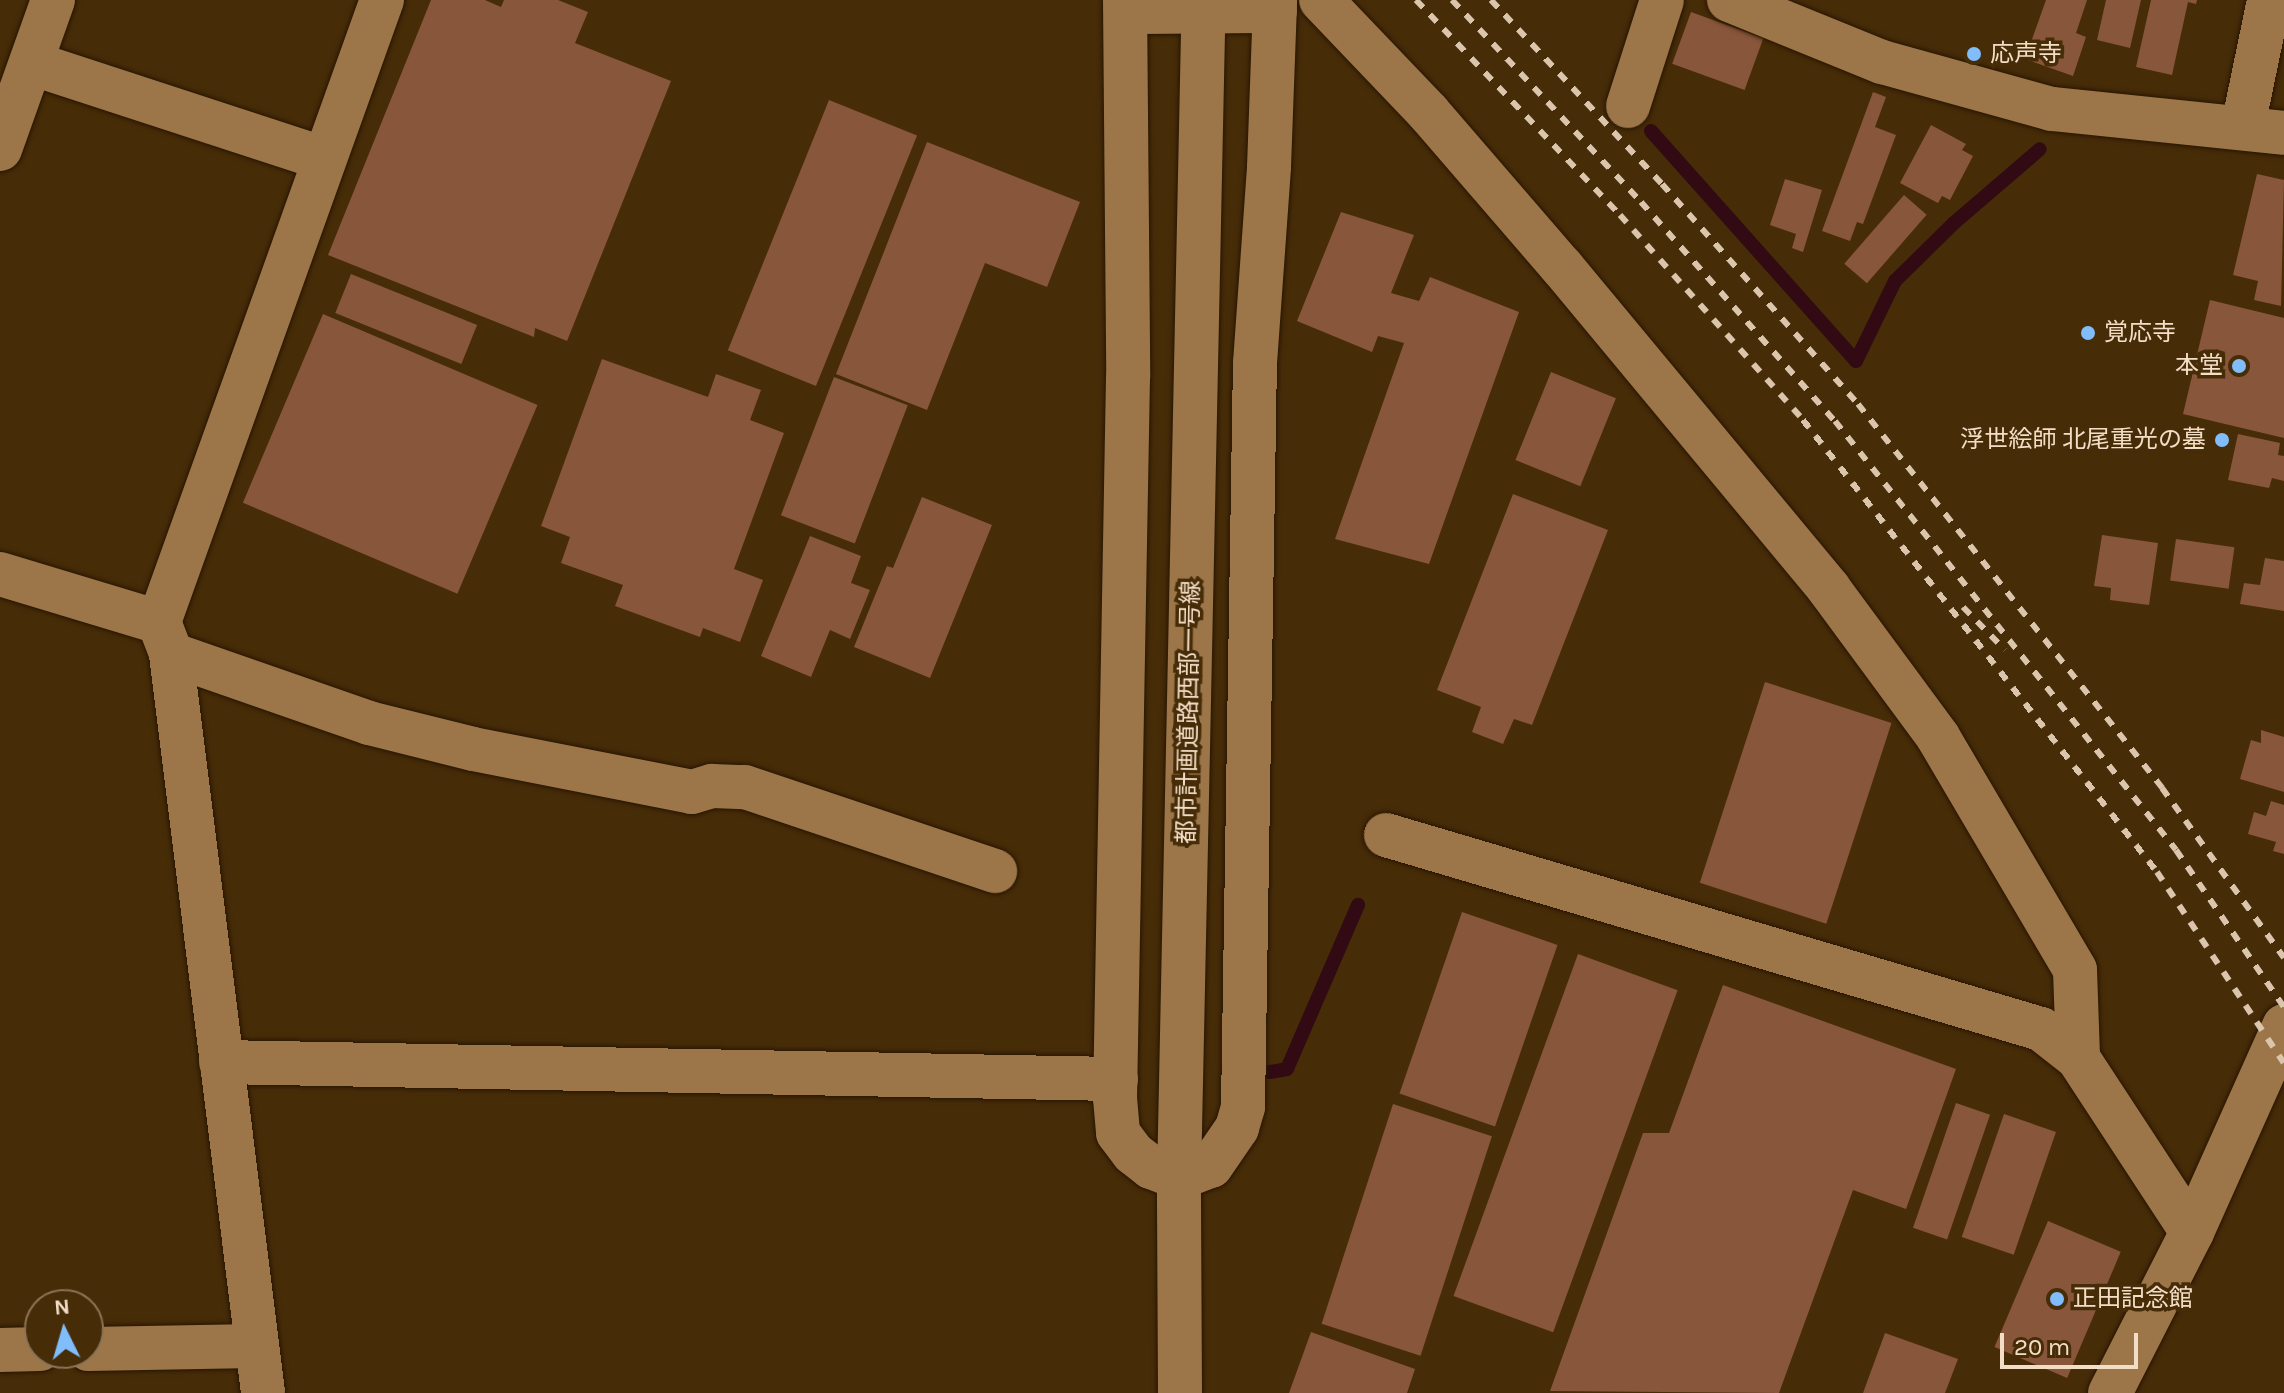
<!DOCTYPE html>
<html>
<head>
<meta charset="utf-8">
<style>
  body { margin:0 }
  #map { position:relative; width:2284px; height:1393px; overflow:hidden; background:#472c08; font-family:Karla,"Noto Sans JP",sans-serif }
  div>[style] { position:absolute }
  .stream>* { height:14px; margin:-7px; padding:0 7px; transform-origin:7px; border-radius:7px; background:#320a14 }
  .building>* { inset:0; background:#88563a; transform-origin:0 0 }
  .roads { filter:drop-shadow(0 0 2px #281600) drop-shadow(0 0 2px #281600) }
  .minor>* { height:44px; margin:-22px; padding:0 22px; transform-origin:22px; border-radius:22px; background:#9c7649 }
  .rail>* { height:6px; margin-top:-3px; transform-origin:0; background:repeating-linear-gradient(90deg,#dbc6ad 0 10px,transparent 0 20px) }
  .dots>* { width:22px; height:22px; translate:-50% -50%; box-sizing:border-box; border:4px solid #472c08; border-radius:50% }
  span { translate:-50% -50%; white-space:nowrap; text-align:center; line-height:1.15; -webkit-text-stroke:7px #472c08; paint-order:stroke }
  .poi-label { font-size:24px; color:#f2ddc6 }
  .left { translate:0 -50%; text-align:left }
  .right { translate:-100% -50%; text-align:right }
  .street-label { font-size:24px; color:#f2ddc6 }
  .north { position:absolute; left:24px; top:1289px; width:80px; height:80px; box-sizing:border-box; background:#472c08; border:2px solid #8b7354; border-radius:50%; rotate:355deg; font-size:22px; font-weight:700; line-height:32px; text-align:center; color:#f2ddc6 }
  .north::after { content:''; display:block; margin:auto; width:28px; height:36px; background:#80bdfa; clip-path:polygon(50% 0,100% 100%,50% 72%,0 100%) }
  .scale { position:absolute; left:2000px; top:1333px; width:138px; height:36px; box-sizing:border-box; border:4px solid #f2ddc6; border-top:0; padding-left:10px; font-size:24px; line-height:28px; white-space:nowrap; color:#f2ddc6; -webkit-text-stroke:6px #472c08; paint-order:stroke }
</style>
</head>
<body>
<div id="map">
  <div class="stream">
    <i style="left:1651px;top:131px;width:308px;rotate:48.3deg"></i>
    <i style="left:1856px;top:361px;width:89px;rotate:-64deg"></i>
    <i style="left:1895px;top:281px;width:83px;rotate:-44.5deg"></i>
    <i style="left:1954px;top:223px;width:113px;rotate:-40.7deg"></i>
    <i style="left:1270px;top:1072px;width:17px;rotate:-10deg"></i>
    <i style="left:1287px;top:1069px;width:179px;rotate:-66.6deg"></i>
  </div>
  <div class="building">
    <i style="clip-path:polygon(431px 0,485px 0,501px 7px,504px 0,558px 0,588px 12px,575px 43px,671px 81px,567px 341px,535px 328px,534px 337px,328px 255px)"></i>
    <i style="clip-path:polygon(2046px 0,2087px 0,2076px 33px,2086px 37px,2073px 76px,2025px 59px)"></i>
    <i style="clip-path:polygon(2106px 0,2141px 0,2130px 48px,2097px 40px)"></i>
    <i style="clip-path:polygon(2151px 0,2197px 0,2196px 4px,2188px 2px,2172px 75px,2136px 67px)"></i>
    <i style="left:1691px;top:12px;width:77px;height:55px;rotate:20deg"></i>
    <i style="clip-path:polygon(1873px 92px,1886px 97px,1875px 127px,1896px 135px,1863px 224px,1857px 222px,1850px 241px,1822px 231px)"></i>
    <i style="left:829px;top:100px;width:95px;height:270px;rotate:22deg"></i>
    <i style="clip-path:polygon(1931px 125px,1966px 144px,1962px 150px,1973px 156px,1950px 200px,1942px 196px,1938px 203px,1900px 183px)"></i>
    <i style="clip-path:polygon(927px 142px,1080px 202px,1047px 287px,985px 263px,927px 410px,836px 374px)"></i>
    <i style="clip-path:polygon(2257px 174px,2284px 180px,2281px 306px,2254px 300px,2258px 281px,2233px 275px)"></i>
    <i style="clip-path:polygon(1785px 179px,1822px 190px,1803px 252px,1792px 248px,1796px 234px,1770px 225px)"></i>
    <i style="left:1904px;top:195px;width:30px;height:91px;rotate:41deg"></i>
    <i style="clip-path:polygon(1341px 212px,1414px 235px,1391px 293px,1419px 301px,1430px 277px,1519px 312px,1429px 564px,1335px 539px,1404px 343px,1378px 336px,1372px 352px,1297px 321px)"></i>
    <i style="left:351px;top:274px;width:136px;height:42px;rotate:22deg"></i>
    <i style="clip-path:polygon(2210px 300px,2284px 318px,2284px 438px,2183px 414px)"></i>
    <i style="left:323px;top:314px;width:233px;height:205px;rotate:23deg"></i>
    <i style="clip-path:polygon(602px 359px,708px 397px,716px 374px,761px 390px,750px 420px,784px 433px,734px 569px,763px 580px,740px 642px,703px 628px,700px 637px,615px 606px,623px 585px,561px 563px,570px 537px,541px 526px)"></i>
    <i style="left:1551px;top:372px;width:70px;height:95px;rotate:22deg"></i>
    <i style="left:834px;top:377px;width:79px;height:148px;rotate:21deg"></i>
    <i style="clip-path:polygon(2238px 434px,2280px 443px,2278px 455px,2284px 456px,2284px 481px,2272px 478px,2269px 488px,2228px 480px)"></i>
    <i style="clip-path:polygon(1513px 494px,1608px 530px,1532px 725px,1514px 719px,1503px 744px,1472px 732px,1481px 707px,1437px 690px)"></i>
    <i style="clip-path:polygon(922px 497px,992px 525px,930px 678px,854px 647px,887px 566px,893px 568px)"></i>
    <i style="clip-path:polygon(2102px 535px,2158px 543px,2149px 605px,2110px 600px,2111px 588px,2094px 586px)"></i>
    <i style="clip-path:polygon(810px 536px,861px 556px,851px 583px,870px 590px,850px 639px,830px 630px,811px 677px,761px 656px)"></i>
    <i style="left:2176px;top:539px;width:59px;height:42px;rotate:8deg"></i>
    <i style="clip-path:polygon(2265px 558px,2284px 561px,2284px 611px,2240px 604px,2244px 583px,2260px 585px)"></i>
    <i style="left:1765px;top:682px;width:133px;height:211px;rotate:18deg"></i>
    <i style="clip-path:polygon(2261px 730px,2284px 737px,2284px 792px,2240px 779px,2251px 740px,2261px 743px)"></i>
    <i style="clip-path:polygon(2271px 801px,2284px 805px,2284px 854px,2273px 851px,2276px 842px,2248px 834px,2254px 812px,2266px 816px)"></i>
    <i style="left:1462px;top:912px;width:101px;height:192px;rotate:19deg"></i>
    <i style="left:1578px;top:954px;width:106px;height:364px;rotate:20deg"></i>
    <i style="clip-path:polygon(1723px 985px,1956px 1069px,1906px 1209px,1853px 1190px,1779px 1393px,1550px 1391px,1643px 1133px,1669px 1133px)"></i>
    <i style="left:1956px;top:1103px;width:36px;height:132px;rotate:19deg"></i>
    <i style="left:1393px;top:1104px;width:104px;height:231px;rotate:18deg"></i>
    <i style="left:2004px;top:1114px;width:55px;height:130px;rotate:19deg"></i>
    <i style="left:2048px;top:1221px;width:79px;height:137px;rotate:23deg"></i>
    <i style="clip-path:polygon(1311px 1332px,1415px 1369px,1407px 1393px,1289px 1393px)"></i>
    <i style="clip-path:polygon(1885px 1333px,1958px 1359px,1945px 1393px,1863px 1393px)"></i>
  </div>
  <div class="roads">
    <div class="minor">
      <i style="left:1125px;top:0;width:377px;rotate:89.5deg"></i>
      <i style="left:1128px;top:377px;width:721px;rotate:91.03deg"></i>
      <i style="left:1115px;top:1098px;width:35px;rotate:85deg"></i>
      <i style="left:1118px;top:1133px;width:25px;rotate:53deg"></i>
      <i style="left:1133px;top:1153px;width:23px;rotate:38deg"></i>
      <i style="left:1151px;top:1167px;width:30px;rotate:21deg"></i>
      <i style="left:1179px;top:1178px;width:34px;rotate:-21deg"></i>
      <i style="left:1211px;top:1166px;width:46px;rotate:-55.6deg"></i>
      <i style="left:1237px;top:1128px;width:22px;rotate:-74deg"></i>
      <i style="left:1243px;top:1107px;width:744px;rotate:-89.08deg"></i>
      <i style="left:1255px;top:363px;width:196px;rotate:-85.9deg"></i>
      <i style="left:1269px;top:167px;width:167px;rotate:-87.9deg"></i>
      <i style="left:1321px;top:0;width:155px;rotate:46.3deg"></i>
      <i style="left:1428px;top:112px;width:205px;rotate:49.2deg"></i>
      <i style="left:1562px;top:267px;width:418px;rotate:50.3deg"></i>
      <i style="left:1829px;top:589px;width:184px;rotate:53.6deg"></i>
      <i style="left:1938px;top:737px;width:270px;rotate:59.5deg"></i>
      <i style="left:2075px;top:970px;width:88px;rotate:88deg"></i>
      <i style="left:1729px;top:0;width:165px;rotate:22.1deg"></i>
      <i style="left:1882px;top:62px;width:176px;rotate:15.5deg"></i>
      <i style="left:2052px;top:109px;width:233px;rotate:5.9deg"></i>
      <i style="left:1126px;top:12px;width:149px;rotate:-0.4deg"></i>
      <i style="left:31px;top:63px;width:308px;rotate:18.1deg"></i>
      <i style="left:1628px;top:106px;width:111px;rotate:-72.2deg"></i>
      <i style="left:2243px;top:126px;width:129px;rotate:-78.3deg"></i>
      <i style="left:0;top:149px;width:158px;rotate:-70.4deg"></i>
      <i style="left:0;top:574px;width:166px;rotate:16.8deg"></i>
      <i style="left:159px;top:622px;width:34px;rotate:69deg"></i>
      <i style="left:171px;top:654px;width:745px;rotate:82.9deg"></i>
      <i style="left:159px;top:622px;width:661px;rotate:-70.28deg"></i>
      <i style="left:171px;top:654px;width:210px;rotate:19.2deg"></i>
      <i style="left:369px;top:723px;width:107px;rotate:14deg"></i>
      <i style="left:473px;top:749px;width:223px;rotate:11.1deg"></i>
      <i style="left:692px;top:792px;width:21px;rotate:-17deg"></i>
      <i style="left:712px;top:786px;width:33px;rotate:2deg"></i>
      <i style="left:745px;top:787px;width:264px;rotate:18.6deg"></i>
      <i style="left:1386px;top:835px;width:683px;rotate:16.5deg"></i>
      <i style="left:2041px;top:1029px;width:47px;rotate:38.1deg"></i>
      <i style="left:2078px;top:1058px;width:208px;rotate:56.8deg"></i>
      <i style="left:221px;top:1062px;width:895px;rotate:1.09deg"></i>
      <i style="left:88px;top:1349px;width:168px;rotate:-1deg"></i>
      <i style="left:0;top:1350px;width:40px;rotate:-1.4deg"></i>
      <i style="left:1180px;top:1393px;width:215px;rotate:-90.3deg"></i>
      <i style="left:1179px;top:1178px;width:1147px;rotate:-88.8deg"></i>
      <i style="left:2110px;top:1393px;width:181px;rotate:-63deg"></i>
      <i style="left:2192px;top:1232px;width:226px;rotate:-65.9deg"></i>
    </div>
  </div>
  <div class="rail">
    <i style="left:1416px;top:0;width:296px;rotate:46.5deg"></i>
    <i style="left:1620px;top:215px;width:275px;rotate:48.2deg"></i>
    <i style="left:1803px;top:420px;width:574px;rotate:51.93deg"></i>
    <i style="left:2157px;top:872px;width:229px;rotate:56.4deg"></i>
    <i style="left:1452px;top:0;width:277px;rotate:46.9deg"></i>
    <i style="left:1641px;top:202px;width:293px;rotate:48.5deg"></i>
    <i style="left:1835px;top:421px;width:548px;rotate:51.52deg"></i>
    <i style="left:2176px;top:850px;width:191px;rotate:55.5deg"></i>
    <i style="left:1491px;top:0;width:251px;rotate:47.1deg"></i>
    <i style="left:1662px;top:184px;width:295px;rotate:48.3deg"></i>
    <i style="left:1858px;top:404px;width:490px;rotate:51.6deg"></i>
    <i style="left:2162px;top:788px;width:209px;rotate:54.3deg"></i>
    <i style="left:1963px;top:607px;width:60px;rotate:45.7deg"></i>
  </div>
  <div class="dots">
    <i style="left:1974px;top:54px;background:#80bdfa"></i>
    <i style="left:2088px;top:333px;background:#80bdfa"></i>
    <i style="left:2239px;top:366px;background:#80bdfa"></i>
    <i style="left:2222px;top:440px;background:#80bdfa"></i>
    <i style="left:2057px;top:1299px;background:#80bdfa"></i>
  </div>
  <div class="poi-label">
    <span class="left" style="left:1990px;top:54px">応声寺</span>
    <span class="left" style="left:2104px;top:333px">覚応寺</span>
    <span class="right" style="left:2223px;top:366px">本堂</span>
    <span class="right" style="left:2206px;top:440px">浮世絵師 北尾重光の墓</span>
    <span class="left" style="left:2073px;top:1299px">正田記念館</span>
  </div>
  <div class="street-label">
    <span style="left:1189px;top:712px;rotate:-89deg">都市計画道路西部一号線</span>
  </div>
  <div class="north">N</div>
  <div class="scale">20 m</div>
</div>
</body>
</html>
